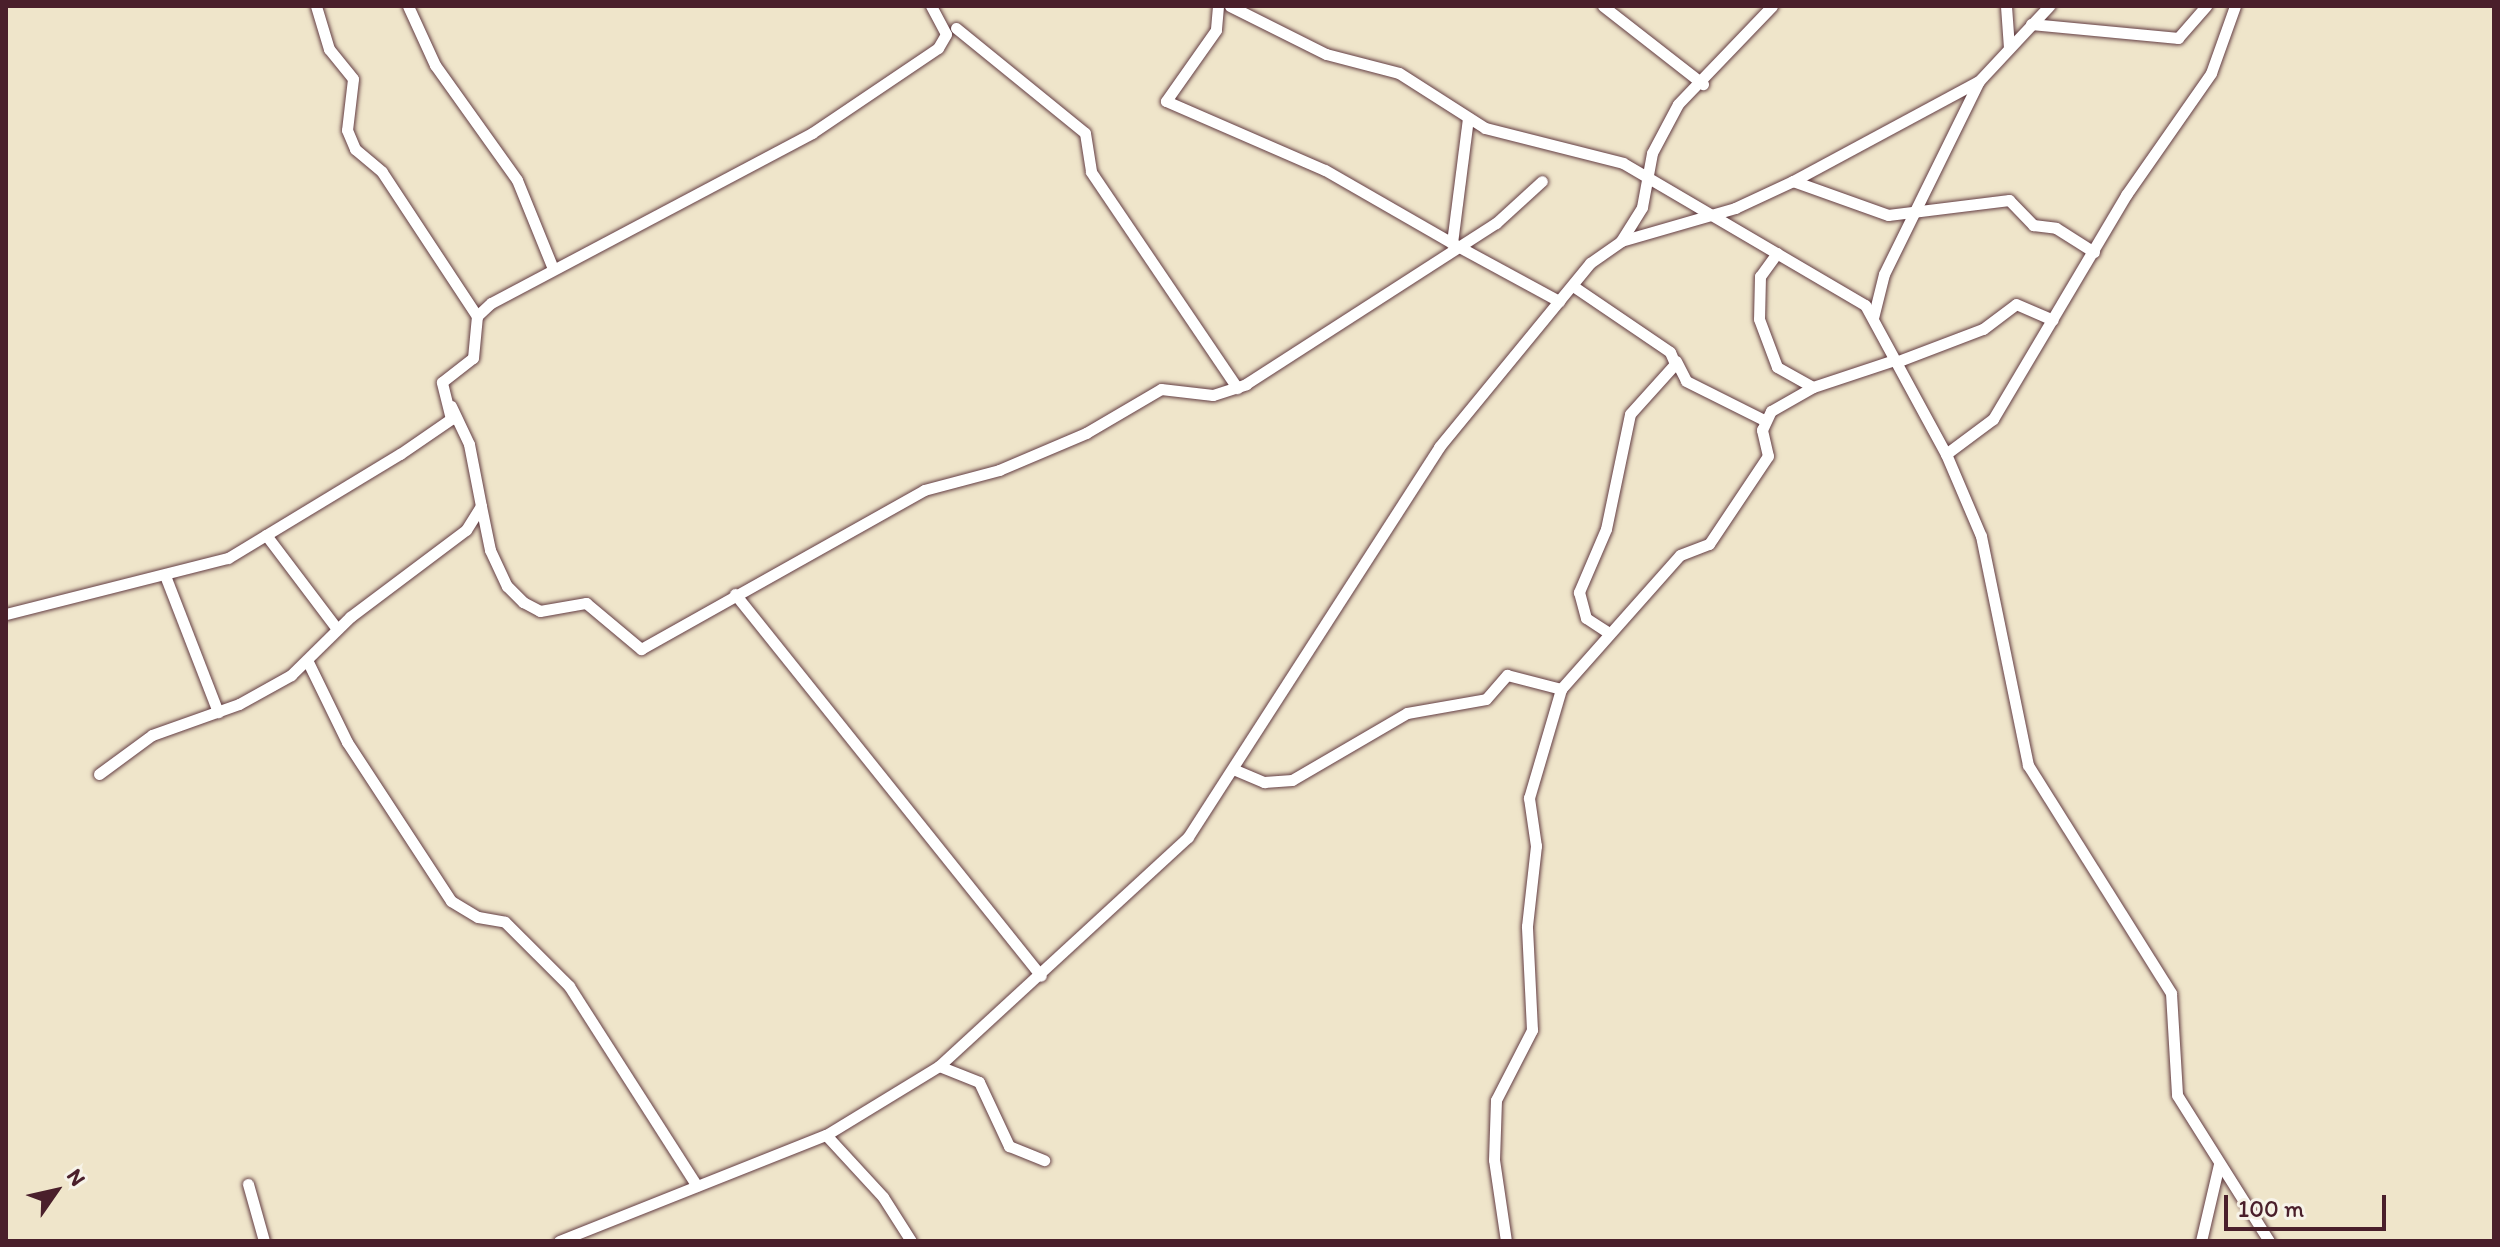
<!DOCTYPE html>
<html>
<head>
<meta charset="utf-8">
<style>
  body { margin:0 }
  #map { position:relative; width:2500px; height:1247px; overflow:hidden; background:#efe5ca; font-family:Itim,sans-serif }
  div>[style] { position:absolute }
  .roads { filter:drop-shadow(0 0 2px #633d43) drop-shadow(0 0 2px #633d43) }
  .street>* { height:11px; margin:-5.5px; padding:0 5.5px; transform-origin:5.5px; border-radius:5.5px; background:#fff }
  span { translate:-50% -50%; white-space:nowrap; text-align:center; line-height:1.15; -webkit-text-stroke:7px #f7f3e8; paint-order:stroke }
  .frame { position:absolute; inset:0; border:8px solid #4a1f2b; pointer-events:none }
  .north { position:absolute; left:16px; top:1151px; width:80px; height:80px; -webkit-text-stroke:6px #f7f3e8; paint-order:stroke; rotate:56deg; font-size:22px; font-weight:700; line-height:32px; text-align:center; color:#4a1f2b }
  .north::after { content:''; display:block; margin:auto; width:28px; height:36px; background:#4a1f2b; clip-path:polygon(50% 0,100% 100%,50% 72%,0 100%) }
  .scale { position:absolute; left:2224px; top:1195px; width:162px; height:36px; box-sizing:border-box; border:4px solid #4a1f2b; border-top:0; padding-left:10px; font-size:24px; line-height:28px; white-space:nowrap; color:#4a1f2b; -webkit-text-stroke:6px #f7f3e8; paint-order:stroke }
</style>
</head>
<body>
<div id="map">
  <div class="roads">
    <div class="street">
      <i style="left:316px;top:6px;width:45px;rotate:73.2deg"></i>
      <i style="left:329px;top:49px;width:38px;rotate:51deg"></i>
      <i style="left:353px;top:79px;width:51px;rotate:96.7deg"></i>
      <i style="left:347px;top:130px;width:21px;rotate:67deg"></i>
      <i style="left:355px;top:149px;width:35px;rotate:40deg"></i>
      <i style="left:382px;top:172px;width:173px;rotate:56.6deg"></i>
      <i style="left:408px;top:6px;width:65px;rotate:65.4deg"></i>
      <i style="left:435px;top:65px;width:141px;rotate:54.5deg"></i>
      <i style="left:517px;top:180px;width:93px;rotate:67.9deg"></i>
      <i style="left:1218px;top:6px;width:24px;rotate:95deg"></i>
      <i style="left:1216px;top:30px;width:87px;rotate:125.2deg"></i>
      <i style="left:1166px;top:101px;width:173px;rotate:23.5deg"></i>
      <i style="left:1325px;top:170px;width:146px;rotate:29.9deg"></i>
      <i style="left:1230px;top:6px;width:107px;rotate:26.6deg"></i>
      <i style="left:1326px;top:54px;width:75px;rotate:14.6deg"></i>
      <i style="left:1399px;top:73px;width:102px;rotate:32.6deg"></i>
      <i style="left:1485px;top:128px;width:142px;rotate:14.2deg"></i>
      <i style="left:1623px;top:163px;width:281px;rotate:30.4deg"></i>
      <i style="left:1865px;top:305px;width:170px;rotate:61.5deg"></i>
      <i style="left:1946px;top:454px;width:89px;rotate:66.9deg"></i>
      <i style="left:1981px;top:536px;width:234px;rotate:78.4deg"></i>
      <i style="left:2028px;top:765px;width:269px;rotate:57.9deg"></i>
      <i style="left:2171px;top:993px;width:102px;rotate:86.6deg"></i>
      <i style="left:2177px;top:1095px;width:173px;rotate:57.8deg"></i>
      <i style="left:1603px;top:6px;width:127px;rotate:38deg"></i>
      <i style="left:2006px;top:6px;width:42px;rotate:85.9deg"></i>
      <i style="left:2031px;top:24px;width:148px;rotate:5.4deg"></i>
      <i style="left:2178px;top:38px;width:43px;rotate:-48.8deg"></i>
      <i style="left:956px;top:28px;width:166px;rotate:39.1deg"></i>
      <i style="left:1085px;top:133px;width:39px;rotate:81deg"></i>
      <i style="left:1091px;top:172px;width:261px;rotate:55.9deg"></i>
      <i style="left:1468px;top:118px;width:126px;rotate:97.3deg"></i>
      <i style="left:1452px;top:243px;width:122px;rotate:28.5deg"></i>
      <i style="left:1793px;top:181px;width:101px;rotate:19.7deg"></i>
      <i style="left:1888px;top:215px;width:122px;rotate:-7.1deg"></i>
      <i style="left:2009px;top:200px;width:35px;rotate:46deg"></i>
      <i style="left:2033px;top:225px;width:23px;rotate:7deg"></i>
      <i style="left:2056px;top:228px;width:45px;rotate:32.3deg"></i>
      <i style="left:1621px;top:241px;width:40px;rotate:-58deg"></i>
      <i style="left:1642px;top:207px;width:55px;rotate:-79.5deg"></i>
      <i style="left:1652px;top:153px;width:55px;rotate:-62deg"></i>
      <i style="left:1678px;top:104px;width:136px;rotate:-46.2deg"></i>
      <i style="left:1777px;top:253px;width:29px;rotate:126deg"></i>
      <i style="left:1760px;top:276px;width:43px;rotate:91.3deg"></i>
      <i style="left:1759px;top:319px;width:51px;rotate:69.4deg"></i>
      <i style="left:1777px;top:367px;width:41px;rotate:29.1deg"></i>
      <i style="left:1573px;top:286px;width:117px;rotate:34.2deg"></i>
      <i style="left:1670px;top:352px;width:13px;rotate:67deg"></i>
      <i style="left:1675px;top:364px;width:67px;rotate:132deg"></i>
      <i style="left:1630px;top:414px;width:117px;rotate:101.8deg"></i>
      <i style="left:1606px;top:529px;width:69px;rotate:113.2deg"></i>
      <i style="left:1579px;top:592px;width:27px;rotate:75deg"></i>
      <i style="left:1586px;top:618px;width:24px;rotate:33deg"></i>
      <i style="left:1873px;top:318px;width:45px;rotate:-76deg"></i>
      <i style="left:1884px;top:274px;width:215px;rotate:-63.8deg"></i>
      <i style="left:1676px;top:361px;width:22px;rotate:63deg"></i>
      <i style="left:1686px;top:381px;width:87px;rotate:26.6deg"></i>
      <i style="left:1896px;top:362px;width:93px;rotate:-20.8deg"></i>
      <i style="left:1983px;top:329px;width:41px;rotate:-37.1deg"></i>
      <i style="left:2016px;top:304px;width:40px;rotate:23.4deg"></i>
      <i style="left:1946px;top:454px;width:59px;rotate:-36.7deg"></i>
      <i style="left:1993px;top:419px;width:261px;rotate:-59.3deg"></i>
      <i style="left:2126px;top:195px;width:149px;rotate:-55.1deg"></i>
      <i style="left:2211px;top:73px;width:71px;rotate:-70.3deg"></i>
      <i style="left:481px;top:506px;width:45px;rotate:78.4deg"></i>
      <i style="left:490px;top:550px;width:40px;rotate:65deg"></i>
      <i style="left:507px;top:586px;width:23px;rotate:45deg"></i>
      <i style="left:523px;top:602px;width:19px;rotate:28deg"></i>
      <i style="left:540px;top:611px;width:47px;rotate:-9.9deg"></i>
      <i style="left:586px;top:603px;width:72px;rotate:39.9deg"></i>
      <i style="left:641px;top:649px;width:325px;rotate:-29.3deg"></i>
      <i style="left:924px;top:490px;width:78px;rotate:-14.9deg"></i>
      <i style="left:999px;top:470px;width:95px;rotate:-23deg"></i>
      <i style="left:1086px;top:433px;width:87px;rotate:-30.4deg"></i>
      <i style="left:1161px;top:389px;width:52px;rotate:6.6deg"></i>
      <i style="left:1213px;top:395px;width:35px;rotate:-18deg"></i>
      <i style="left:1246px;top:384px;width:297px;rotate:-32.8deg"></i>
      <i style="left:1496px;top:223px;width:62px;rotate:-42.4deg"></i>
      <i style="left:266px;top:535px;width:118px;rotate:52.9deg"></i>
      <i style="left:166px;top:578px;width:144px;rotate:68.8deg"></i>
      <i style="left:735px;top:594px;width:489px;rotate:51.3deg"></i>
      <i style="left:6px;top:614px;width:229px;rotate:-14.2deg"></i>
      <i style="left:228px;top:558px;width:201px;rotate:-31.2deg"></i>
      <i style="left:400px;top:454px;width:62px;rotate:-34.5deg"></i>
      <i style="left:451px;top:419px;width:38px;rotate:-104deg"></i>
      <i style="left:442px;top:382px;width:39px;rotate:-38deg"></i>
      <i style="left:473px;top:358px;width:42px;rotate:-84.6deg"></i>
      <i style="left:477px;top:316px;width:19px;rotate:-43deg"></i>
      <i style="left:491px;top:303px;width:363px;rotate:-27.9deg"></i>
      <i style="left:812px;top:133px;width:152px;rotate:-34deg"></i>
      <i style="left:938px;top:48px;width:16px;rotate:-60deg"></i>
      <i style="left:946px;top:34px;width:32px;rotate:-118deg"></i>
      <i style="left:308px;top:662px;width:89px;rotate:64deg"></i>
      <i style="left:347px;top:742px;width:190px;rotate:56.8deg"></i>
      <i style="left:451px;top:901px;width:31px;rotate:31deg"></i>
      <i style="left:478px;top:917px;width:27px;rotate:10deg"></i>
      <i style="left:505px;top:922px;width:91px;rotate:45deg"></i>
      <i style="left:569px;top:986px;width:237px;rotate:57.4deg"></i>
      <i style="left:1233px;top:769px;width:34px;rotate:23deg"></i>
      <i style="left:1264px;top:782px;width:28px;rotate:-4deg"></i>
      <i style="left:1292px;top:780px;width:133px;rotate:-30.2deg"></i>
      <i style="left:1407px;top:713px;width:80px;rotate:-10deg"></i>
      <i style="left:1486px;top:699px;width:32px;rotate:-49deg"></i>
      <i style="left:1507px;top:675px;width:56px;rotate:14.5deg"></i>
      <i style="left:99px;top:774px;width:66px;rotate:-36.3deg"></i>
      <i style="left:152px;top:735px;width:92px;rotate:-19.6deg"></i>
      <i style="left:239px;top:704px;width:60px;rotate:-29.1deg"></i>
      <i style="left:291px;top:675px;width:83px;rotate:-44.5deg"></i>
      <i style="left:350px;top:617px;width:145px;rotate:-36.9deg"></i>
      <i style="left:466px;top:530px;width:28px;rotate:-58deg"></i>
      <i style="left:481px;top:506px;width:63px;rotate:-101deg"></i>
      <i style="left:469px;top:444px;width:42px;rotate:-115.3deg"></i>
      <i style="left:939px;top:1066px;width:43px;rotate:21.8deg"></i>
      <i style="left:979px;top:1082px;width:71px;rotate:64.9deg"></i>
      <i style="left:1009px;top:1146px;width:38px;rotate:22deg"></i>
      <i style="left:826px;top:1135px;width:84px;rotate:47.4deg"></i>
      <i style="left:883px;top:1197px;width:52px;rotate:57.5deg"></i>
      <i style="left:248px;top:1184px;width:59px;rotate:74.3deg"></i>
      <i style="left:559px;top:1241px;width:287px;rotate:-21.7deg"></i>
      <i style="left:826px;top:1135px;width:132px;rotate:-31.4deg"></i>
      <i style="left:939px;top:1066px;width:338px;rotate:-42.6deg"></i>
      <i style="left:1188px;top:837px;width:464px;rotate:-57.2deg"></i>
      <i style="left:1439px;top:447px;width:238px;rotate:-50.6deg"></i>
      <i style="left:1590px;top:263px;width:38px;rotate:-35deg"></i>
      <i style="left:1621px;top:241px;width:119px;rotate:-16.1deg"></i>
      <i style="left:1735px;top:208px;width:64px;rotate:-25deg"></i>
      <i style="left:1793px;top:181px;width:211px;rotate:-28.3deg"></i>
      <i style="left:1979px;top:81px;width:103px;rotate:-47deg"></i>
      <i style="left:1506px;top:1241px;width:82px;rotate:-98.4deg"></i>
      <i style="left:1494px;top:1160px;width:60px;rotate:-88.1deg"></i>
      <i style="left:1496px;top:1100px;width:79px;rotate:-62.8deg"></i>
      <i style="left:1532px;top:1030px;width:104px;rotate:-92.8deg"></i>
      <i style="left:1527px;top:926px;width:81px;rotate:-83.6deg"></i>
      <i style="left:1536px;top:846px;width:49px;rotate:-98.3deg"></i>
      <i style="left:1529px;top:798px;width:114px;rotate:-73.6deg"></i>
      <i style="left:1561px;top:689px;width:179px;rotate:-48.4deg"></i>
      <i style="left:1680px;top:555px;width:31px;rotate:-21deg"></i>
      <i style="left:1709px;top:544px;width:106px;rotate:-56.2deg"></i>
      <i style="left:1768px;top:456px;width:27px;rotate:-103deg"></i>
      <i style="left:1762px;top:430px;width:21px;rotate:-65deg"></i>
      <i style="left:1771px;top:411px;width:48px;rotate:-29.7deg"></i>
      <i style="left:1813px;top:387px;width:85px;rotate:-18.4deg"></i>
      <i style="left:2201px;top:1241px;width:79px;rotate:-76.8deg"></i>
    </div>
  </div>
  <div class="frame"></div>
  <div class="north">N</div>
  <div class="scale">100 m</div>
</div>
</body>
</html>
